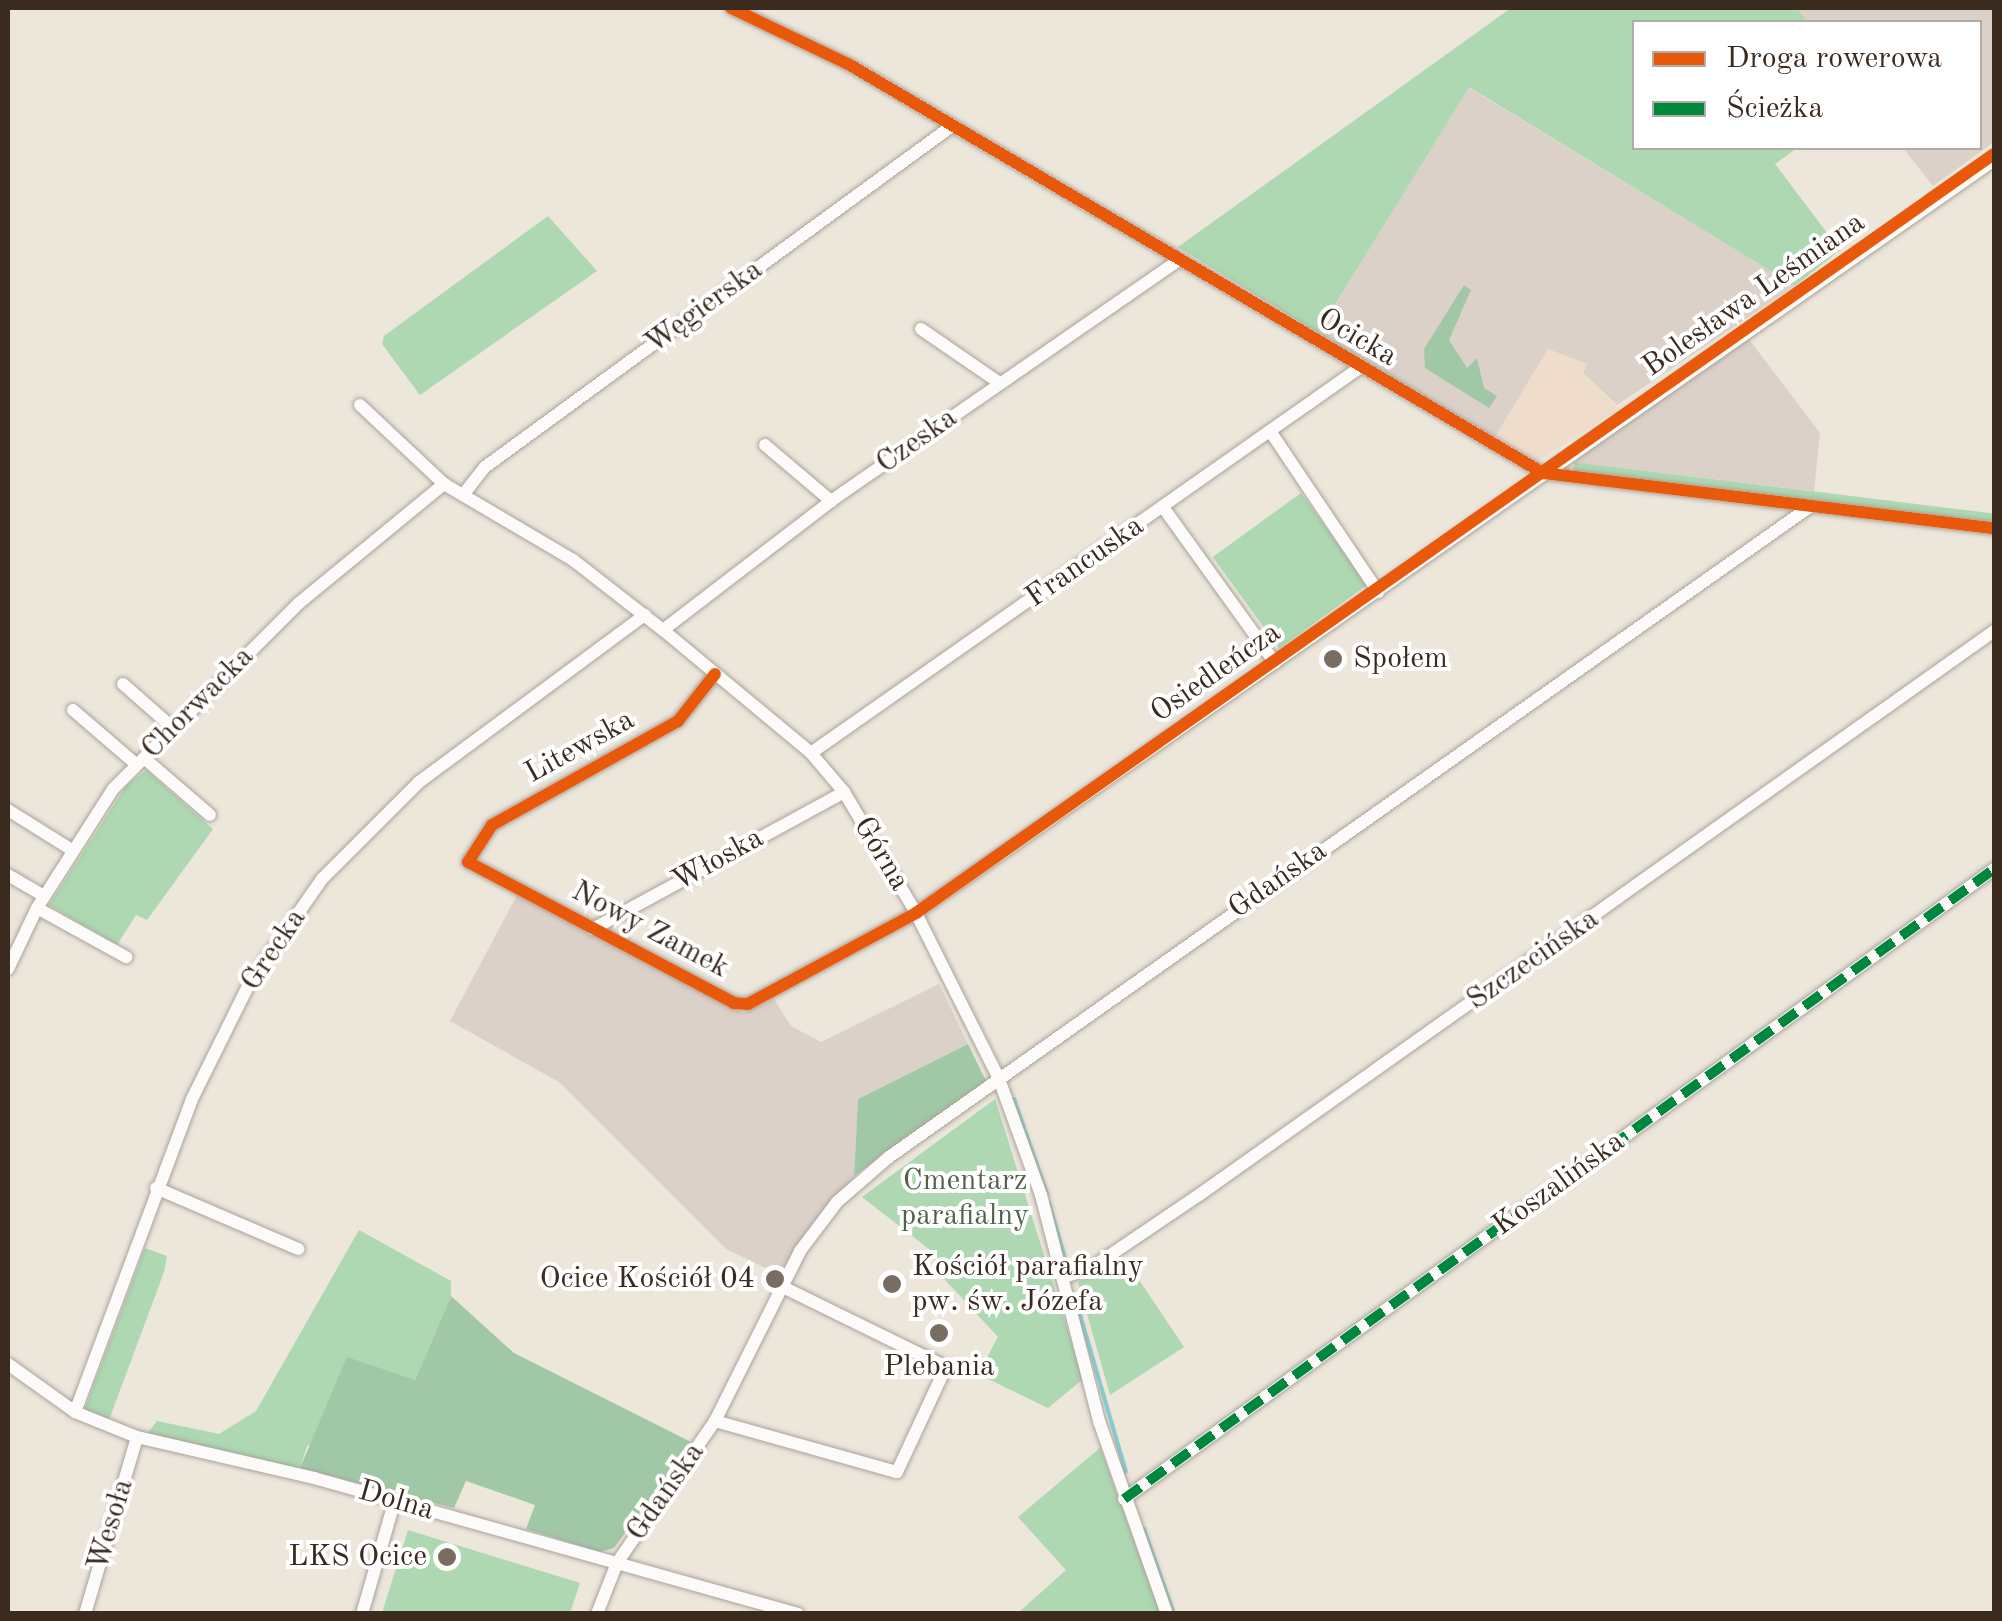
<!DOCTYPE html>
<html>
<head>
<meta charset="utf-8">
<style>
  body { margin:0 }
  #map { position:relative; width:2002px; height:1621px; overflow:hidden; background:#ece6db; font-family:"Old Standard TT",serif }
  div>[style] { position:absolute }
  .built>* { inset:0; background:#f0dccb }
  .industrial>* { inset:0; background:#dcd1c9 }
  .green>* { inset:0; background:#add8b1; transform-origin:0 0 }
  .forest>* { inset:0; background:#a1c8a6 }
  .stream>* { height:4px; margin:-2px; padding:0 2px; transform-origin:2px; border-radius:2px; background:#84ced3 }
  .roads { filter:drop-shadow(0 0 2px #a9a39b) drop-shadow(0 0 2px #a9a39b) }
  .minor>* { height:12px; margin:-6px; padding:0 6px; transform-origin:6px; border-radius:6px; background:#fcfbfa }
  .quiet>* { height:10px; margin-top:-5px; transform-origin:0; background:repeating-linear-gradient(90deg,#00873e 0 20px,transparent 0 30px) }
  .cycleway>* { height:12px; margin:-6px; padding:0 6px; transform-origin:6px; border-radius:6px; background:#e8590c }
  .dots>* { width:28px; height:28px; translate:-50% -50%; box-sizing:border-box; border:5px solid #fff; border-radius:50% }
  span { translate:-50% -50%; white-space:nowrap; text-align:center; line-height:1.15; -webkit-text-stroke:8px #fff; paint-order:stroke }
  .street-label { font-size:30px; color:#3b2a1e }
  .poi-label { font-size:30px; color:#3b2a1e }
  .left { translate:0 -50%; text-align:left }
  .right { translate:-100% -50%; text-align:right }
  .park-label { font-size:30px; color:#516346 }
  .frame { position:absolute; inset:0; border:10px solid #3b2a1e; pointer-events:none }
  .legend { position:absolute; left:1632px; top:20px; width:350px; height:130px; box-sizing:border-box; background:#fff; border:2px solid #b1aaa5; margin:0; padding:12px 18px; list-style:none; font-size:30px; color:#3b2a1e }
  .legend li { display:flex; align-items:center; gap:20px; height:50px }
  .legend b { width:50px; border:2px solid #b1aaa5 }
</style>
</head>
<body>
<div id="map">
  <div class="built">
    <i style="clip-path:polygon(1548px 349px,1587px 364px,1583px 374px,1620px 409px,1538px 460px,1495px 437px)"></i>
  </div>
  <div class="industrial">
    <i style="clip-path:polygon(1797px 8px,1994px 8px,1994px 142px,1933px 186px,1903px 148px,1980px 148px,1980px 22px,1808px 22px)"></i>
    <i style="clip-path:polygon(1468px 87px,1795px 286px,1617px 405px,1583px 373px,1587px 364px,1548px 349px,1495px 437px,1418px 393px,1319px 332px)"></i>
    <i style="clip-path:polygon(1748px 338px,1820px 433px,1814px 491px,1574px 462px)"></i>
    <i style="clip-path:polygon(517px 895px,743px 1013px,774px 999px,791px 1026px,821px 1042px,939px 984px,968px 1044px,858px 1099px,854px 1176px,778px 1274px,726px 1249px,559px 1082px,450px 1021px)"></i>
  </div>
  <div class="green">
    <i style="clip-path:polygon(1511px 8px,1797px 8px,1808px 22px,1634px 22px,1634px 148px,1797px 148px,1775px 164px,1840px 250px,1795px 286px,1469px 87px,1319px 331px,1418px 393px,1178px 247px)"></i>
    <i style="clip-path:polygon(548px 216px,597px 271px,420px 395px,382px 344px,384px 336px)"></i>
    <i style="left:1574px;top:462px;width:423px;height:11px;rotate:7deg"></i>
    <i style="left:1301px;top:493px;width:113px;height:109px;rotate:54deg"></i>
    <i style="clip-path:polygon(146px 770px,213px 829px,147px 920px,136px 915px,117px 945px,49px 905px,126px 786px)"></i>
    <i style="clip-path:polygon(995px 1099px,1083px 1379px,1048px 1408px,978px 1374px,998px 1337px,935px 1269px,934px 1253px,862px 1197px)"></i>
    <i style="clip-path:polygon(359px 1230px,451px 1281px,451px 1296px,415px 1380px,307px 1446px,300px 1468px,146px 1435px,157px 1421px,219px 1434px,256px 1411px)"></i>
    <i style="clip-path:polygon(145px 1248px,167px 1256px,164px 1272px,109px 1420px,84px 1411px)"></i>
    <i style="clip-path:polygon(1125px 1259px,1184px 1347px,1110px 1395px,1078px 1282px)"></i>
    <i style="clip-path:polygon(1100px 1448px,1161px 1613px,1018px 1613px,1066px 1570px,1018px 1517px)"></i>
    <i style="clip-path:polygon(408px 1530px,580px 1583px,570px 1613px,382px 1613px)"></i>
  </div>
  <div class="forest">
    <i style="clip-path:polygon(1464px 285px,1471px 290px,1449px 340px,1467px 368px,1477px 358px,1484px 388px,1497px 396px,1489px 408px,1425px 368px,1424px 349px)"></i>
    <i style="clip-path:polygon(968px 1044px,986px 1081px,854px 1176px,858px 1099px)"></i>
    <i style="clip-path:polygon(451px 1296px,514px 1353px,691px 1442px,614px 1548px,600px 1552px,526px 1529px,535px 1505px,466px 1481px,454px 1508px,300px 1468px,347px 1357px,415px 1380px)"></i>
  </div>
  <div class="stream">
    <i style="left:1014px;top:1099px;width:101px;rotate:70.8deg"></i>
    <i style="left:1049px;top:1203px;width:57px;rotate:73.8deg"></i>
    <i style="left:1074px;top:1294px;width:185px;rotate:73.7deg"></i>
    <i style="left:1144px;top:1529px;width:90px;rotate:70.6deg"></i>
  </div>
  <div class="roads">
    <div class="minor">
      <i style="left:731px;top:8px;width:132px;rotate:25.6deg"></i>
      <i style="left:850px;top:65px;width:804px;rotate:30.49deg"></i>
      <i style="left:1543px;top:473px;width:454px;rotate:7deg"></i>
      <i style="left:921px;top:329px;width:93px;rotate:34.5deg"></i>
      <i style="left:360px;top:405px;width:115px;rotate:43.2deg"></i>
      <i style="left:444px;top:484px;width:150px;rotate:30.5deg"></i>
      <i style="left:573px;top:560px;width:114px;rotate:37.9deg"></i>
      <i style="left:663px;top:630px;width:192px;rotate:39.7deg"></i>
      <i style="left:811px;top:753px;width:51px;rotate:49.8deg"></i>
      <i style="left:844px;top:792px;width:141px;rotate:59.2deg"></i>
      <i style="left:916px;top:913px;width:186px;rotate:63.4deg"></i>
      <i style="left:999px;top:1079px;width:123px;rotate:70.1deg"></i>
      <i style="left:1041px;top:1195px;width:236px;rotate:75.6deg"></i>
      <i style="left:1100px;top:1424px;width:201px;rotate:70.6deg"></i>
      <i style="left:1270px;top:431px;width:194px;rotate:56.1deg"></i>
      <i style="left:765px;top:445px;width:87px;rotate:40.3deg"></i>
      <i style="left:463px;top:495px;width:36px;rotate:-52deg"></i>
      <i style="left:485px;top:467px;width:578px;rotate:-36.14deg"></i>
      <i style="left:1163px;top:507px;width:192px;rotate:54.3deg"></i>
      <i style="left:663px;top:630px;width:212px;rotate:-37.5deg"></i>
      <i style="left:831px;top:501px;width:421px;rotate:-34.7deg"></i>
      <i style="left:715px;top:674px;width:60px;rotate:128.2deg"></i>
      <i style="left:678px;top:721px;width:213px;rotate:150.8deg"></i>
      <i style="left:492px;top:825px;width:44px;rotate:123deg"></i>
      <i style="left:468px;top:862px;width:301px;rotate:27.9deg"></i>
      <i style="left:734px;top:1003px;width:14px;rotate:4deg"></i>
      <i style="left:748px;top:1004px;width:191px;rotate:-28.4deg"></i>
      <i style="left:916px;top:913px;width:1315px;rotate:-34.93deg"></i>
      <i style="left:123px;top:684px;width:67px;rotate:41.3deg"></i>
      <i style="left:73px;top:710px;width:84px;rotate:40.7deg"></i>
      <i style="left:811px;top:753px;width:668px;rotate:-35.07deg"></i>
      <i style="left:144px;top:758px;width:87px;rotate:40.8deg"></i>
      <i style="left:8px;top:810px;width:75px;rotate:32deg"></i>
      <i style="left:8px;top:875px;width:42px;rotate:30.3deg"></i>
      <i style="left:37px;top:908px;width:102px;rotate:28.8deg"></i>
      <i style="left:593px;top:929px;width:286px;rotate:-28.6deg"></i>
      <i style="left:8px;top:969px;width:68px;rotate:-64.6deg"></i>
      <i style="left:37px;top:908px;width:141px;rotate:-57.4deg"></i>
      <i style="left:113px;top:789px;width:263px;rotate:-45deg"></i>
      <i style="left:299px;top:603px;width:188px;rotate:-39.4deg"></i>
      <i style="left:156px;top:1188px;width:155px;rotate:23.2deg"></i>
      <i style="left:1064px;top:1277px;width:28px;rotate:-18deg"></i>
      <i style="left:1091px;top:1268px;width:130px;rotate:-34.1deg"></i>
      <i style="left:1199px;top:1195px;width:975px;rotate:-35.35deg"></i>
      <i style="left:8px;top:1364px;width:82px;rotate:35.6deg"></i>
      <i style="left:75px;top:1412px;width:67px;rotate:22deg"></i>
      <i style="left:137px;top:1437px;width:182px;rotate:13deg"></i>
      <i style="left:314px;top:1478px;width:503px;rotate:15.69deg"></i>
      <i style="left:75px;top:1412px;width:334px;rotate:-69.5deg"></i>
      <i style="left:192px;top:1099px;width:128px;rotate:-63.6deg"></i>
      <i style="left:249px;top:984px;width:128px;rotate:-55.2deg"></i>
      <i style="left:322px;top:879px;width:137px;rotate:-45deg"></i>
      <i style="left:419px;top:782px;width:281px;rotate:-36.5deg"></i>
      <i style="left:715px;top:1421px;width:189px;rotate:15.7deg"></i>
      <i style="left:897px;top:1472px;width:116px;rotate:-65deg"></i>
      <i style="left:946px;top:1367px;width:182px;rotate:-153.9deg"></i>
      <i style="left:1124px;top:1499px;width:1074px;rotate:-35.91deg"></i>
      <i style="left:85px;top:1614px;width:184px;rotate:-73.6deg"></i>
      <i style="left:362px;top:1614px;width:119px;rotate:-73.9deg"></i>
      <i style="left:597px;top:1614px;width:55px;rotate:-68.6deg"></i>
      <i style="left:617px;top:1563px;width:173px;rotate:-55.4deg"></i>
      <i style="left:715px;top:1421px;width:190px;rotate:-63.4deg"></i>
      <i style="left:800px;top:1251px;width:61px;rotate:-52.9deg"></i>
      <i style="left:837px;top:1202px;width:69px;rotate:-40.9deg"></i>
      <i style="left:889px;top:1157px;width:1125px;rotate:-35.23deg"></i>
    </div>
  </div>
  <div class="quiet">
    <i style="left:1124px;top:1499px;width:1074px;rotate:-35.91deg"></i>
  </div>
  <div class="cycleway">
    <i style="left:731px;top:8px;width:132px;rotate:25.6deg"></i>
    <i style="left:850px;top:65px;width:804px;rotate:30.49deg"></i>
    <i style="left:1543px;top:473px;width:454px;rotate:7deg"></i>
    <i style="left:715px;top:674px;width:60px;rotate:128.2deg"></i>
    <i style="left:678px;top:721px;width:213px;rotate:150.8deg"></i>
    <i style="left:492px;top:825px;width:44px;rotate:123deg"></i>
    <i style="left:468px;top:862px;width:301px;rotate:27.9deg"></i>
    <i style="left:734px;top:1003px;width:14px;rotate:4deg"></i>
    <i style="left:748px;top:1004px;width:191px;rotate:-28.4deg"></i>
    <i style="left:916px;top:913px;width:1318px;rotate:-35.15deg"></i>
  </div>
  <div class="dots">
    <i style="left:1333px;top:659px;background:#796c60"></i>
    <i style="left:775px;top:1279px;background:#796c60"></i>
    <i style="left:892px;top:1284px;background:#796c60"></i>
    <i style="left:939px;top:1333px;background:#796c60"></i>
    <i style="left:447px;top:1557px;background:#796c60"></i>
  </div>
  <div class="street-label">
    <span style="left:1754px;top:295px;rotate:-35deg">Bolesława Leśmiana</span>
    <span style="left:704px;top:307px;rotate:-36deg">Węgierska</span>
    <span style="left:1357px;top:338px;rotate:30deg">Ocicka</span>
    <span style="left:917px;top:441px;rotate:-35deg">Czeska</span>
    <span style="left:1085px;top:562px;rotate:-35deg">Francuska</span>
    <span style="left:1216px;top:673px;rotate:-35deg">Osiedleńcza</span>
    <span style="left:198px;top:703px;rotate:-45deg">Chorwacka</span>
    <span style="left:580px;top:747px;rotate:-29deg">Litewska</span>
    <span style="left:881px;top:854px;rotate:59deg">Górna</span>
    <span style="left:718px;top:860px;rotate:-29deg">Włoska</span>
    <span style="left:1278px;top:880px;rotate:-35deg">Gdańska</span>
    <span style="left:650px;top:930px;rotate:28deg">Nowy Zamek</span>
    <span style="left:274px;top:950px;rotate:-56deg">Grecka</span>
    <span style="left:1533px;top:960px;rotate:-35deg">Szczecińska</span>
    <span style="left:1559px;top:1184px;rotate:-36deg">Koszalińska</span>
    <span style="left:666px;top:1492px;rotate:-55deg">Gdańska</span>
    <span style="left:396px;top:1501px;rotate:16deg">Dolna</span>
    <span style="left:111px;top:1525px;rotate:-73deg">Wesoła</span>
  </div>
  <div class="poi-label">
    <span class="left" style="left:1353px;top:659px">Społem</span>
    <span class="left" style="left:912px;top:1284px">Kościół parafialny<br>pw. św. Józefa</span>
    <span class="right" style="left:755px;top:1279px">Ocice Kościół 04</span>
    <span style="left:939px;top:1367px">Plebania</span>
    <span class="right" style="left:427px;top:1557px">LKS Ocice</span>
  </div>
  <div class="park-label">
    <span style="left:965px;top:1198px">Cmentarz<br>parafialny</span>
  </div>
  <div class="frame"></div>
  <ul class="legend">
  <li><b style="height:12px;background:#e8590c"></b>Droga rowerowa</li>
  <li><b style="height:12px;background:#00873e"></b>Ścieżka</li>
  </ul>
</div>
</body>
</html>
